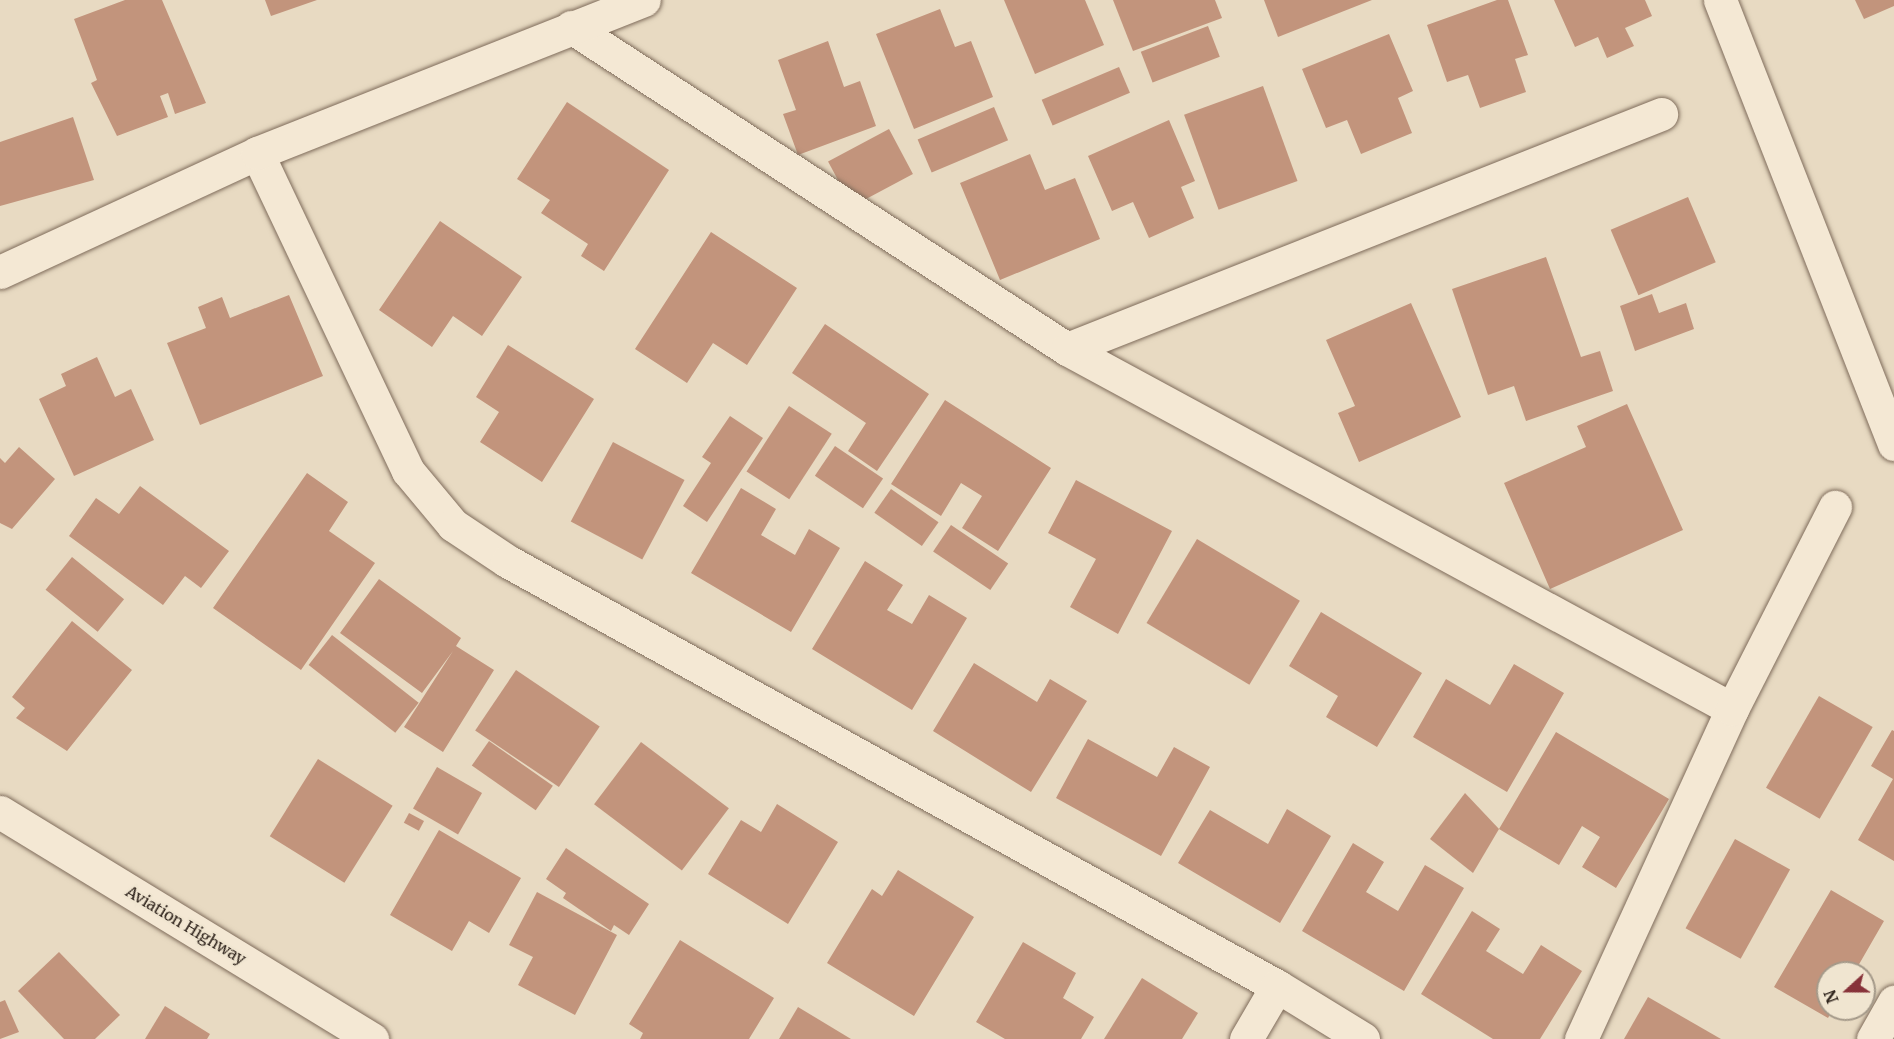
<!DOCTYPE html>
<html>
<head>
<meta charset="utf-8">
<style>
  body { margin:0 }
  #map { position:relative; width:1894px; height:1039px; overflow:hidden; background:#e8dac2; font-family:Merriweather,serif }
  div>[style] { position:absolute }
  .building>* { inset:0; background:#c2947c; transform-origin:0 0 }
  .roads { filter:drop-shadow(0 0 2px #7f6c5b) drop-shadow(0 0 2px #7f6c5b) }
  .minor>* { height:33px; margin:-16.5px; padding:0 16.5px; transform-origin:16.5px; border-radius:16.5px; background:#f4e8d4 }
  span { translate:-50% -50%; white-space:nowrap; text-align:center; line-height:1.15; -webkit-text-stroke:4.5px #f0e5d0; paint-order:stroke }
  .street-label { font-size:16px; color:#31261e }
  .north { position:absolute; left:1816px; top:961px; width:60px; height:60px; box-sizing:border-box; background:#f0e5d0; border:2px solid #a49989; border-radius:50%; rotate:249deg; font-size:16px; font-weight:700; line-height:24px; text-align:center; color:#31261e }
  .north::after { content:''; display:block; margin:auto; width:21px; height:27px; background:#873239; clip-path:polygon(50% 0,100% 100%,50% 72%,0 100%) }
</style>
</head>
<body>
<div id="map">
  <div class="building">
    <i style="clip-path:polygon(125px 0,162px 0,206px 103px,175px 114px,168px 93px,160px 96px,168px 117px,117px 136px,91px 83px,97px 80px,74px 19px)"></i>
    <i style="clip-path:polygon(265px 0,317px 0,271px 16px)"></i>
    <i style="clip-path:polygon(1004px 0,1085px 0,1104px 45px,1035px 74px)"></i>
    <i style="clip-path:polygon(1113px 0,1215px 0,1222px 18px,1133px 51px)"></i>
    <i style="clip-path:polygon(1264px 0,1372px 0,1278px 37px)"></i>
    <i style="clip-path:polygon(1497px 0,1508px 0,1528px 55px,1515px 59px,1526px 92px,1480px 108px,1468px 75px,1447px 82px,1427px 25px)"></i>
    <i style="clip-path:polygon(1554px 0,1645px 0,1652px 16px,1625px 28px,1634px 46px,1607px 58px,1598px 37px,1575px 47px)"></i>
    <i style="clip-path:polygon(1855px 0,1894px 0,1894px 6px,1864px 19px)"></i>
    <i style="clip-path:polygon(940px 9px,955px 47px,971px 41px,993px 97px,914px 129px,876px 34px)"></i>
    <i style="left:1208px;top:26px;width:33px;height:72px;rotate:69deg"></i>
    <i style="clip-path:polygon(1389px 34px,1413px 91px,1398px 98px,1412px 133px,1361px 154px,1347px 120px,1326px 128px,1302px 69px)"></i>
    <i style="clip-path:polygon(828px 41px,844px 87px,860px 81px,876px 126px,798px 155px,783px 114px,796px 110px,778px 60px)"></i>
    <i style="left:1119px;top:67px;width:28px;height:84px;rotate:67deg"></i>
    <i style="left:1263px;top:86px;width:101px;height:84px;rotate:70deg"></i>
    <i style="clip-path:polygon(567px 102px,669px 170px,604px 271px,581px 256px,588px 244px,541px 213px,550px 200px,517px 179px)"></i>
    <i style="left:994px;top:107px;width:36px;height:83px;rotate:67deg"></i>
    <i style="clip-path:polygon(73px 117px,94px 180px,0 206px,0 142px)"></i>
    <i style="clip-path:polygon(1169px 120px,1195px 181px,1181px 187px,1194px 218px,1149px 238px,1133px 202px,1112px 211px,1088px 156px)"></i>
    <i style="left:889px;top:129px;width:51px;height:69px;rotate:62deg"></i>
    <i style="clip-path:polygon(1030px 154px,1045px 190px,1075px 178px,1100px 239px,1000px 280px,960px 183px)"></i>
    <i style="left:1688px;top:197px;width:71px;height:84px;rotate:67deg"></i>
    <i style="clip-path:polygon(440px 221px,522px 277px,482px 336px,453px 316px,432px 347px,379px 310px)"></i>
    <i style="clip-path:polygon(711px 232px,797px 288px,747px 365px,713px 343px,687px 383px,635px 349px)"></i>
    <i style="clip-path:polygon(1546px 257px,1581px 357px,1600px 351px,1613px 391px,1526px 421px,1514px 386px,1488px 395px,1452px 289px)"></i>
    <i style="clip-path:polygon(1652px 294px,1659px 313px,1686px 303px,1694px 329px,1635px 351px,1620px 306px)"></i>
    <i style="clip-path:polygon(289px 295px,323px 376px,200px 425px,167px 343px,206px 328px,198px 307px,222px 297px,230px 318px)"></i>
    <i style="clip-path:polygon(1411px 303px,1461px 417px,1359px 462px,1338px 413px,1355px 406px,1326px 340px)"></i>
    <i style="clip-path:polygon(825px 324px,929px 394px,877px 471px,848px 451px,866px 423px,792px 373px)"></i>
    <i style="clip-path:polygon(508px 345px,594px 399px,542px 482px,480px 442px,499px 412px,476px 397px)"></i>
    <i style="clip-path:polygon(97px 357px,115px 397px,131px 389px,154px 440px,74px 476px,39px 399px,66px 386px,61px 374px)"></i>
    <i style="clip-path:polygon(945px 400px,1051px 468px,998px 551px,962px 528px,982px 496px,961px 483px,941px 516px,891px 484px)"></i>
    <i style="clip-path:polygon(1627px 404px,1683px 530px,1550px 589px,1504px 483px,1586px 447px,1577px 426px)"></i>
    <i style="left:789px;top:406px;width:51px;height:78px;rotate:33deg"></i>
    <i style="clip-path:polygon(730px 416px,763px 438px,707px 522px,683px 506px,711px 463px,702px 457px)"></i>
    <i style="left:613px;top:442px;width:81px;height:90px;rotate:28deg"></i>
    <i style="left:835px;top:446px;width:58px;height:36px;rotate:34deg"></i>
    <i style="clip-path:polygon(19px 447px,55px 479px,12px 529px,0 523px,0 458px,5px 463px)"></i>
    <i style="clip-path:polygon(307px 473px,348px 502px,329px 531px,375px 563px,301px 670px,213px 608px)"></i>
    <i style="clip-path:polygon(1076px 480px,1172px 531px,1118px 634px,1070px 607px,1096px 559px,1048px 533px)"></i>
    <i style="clip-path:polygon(140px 486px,229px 551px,201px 588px,185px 576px,163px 605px,69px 536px,96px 498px,119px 514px)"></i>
    <i style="clip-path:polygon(741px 488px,776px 509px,761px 535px,795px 555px,809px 529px,840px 548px,791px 632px,691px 573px)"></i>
    <i style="left:891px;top:489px;width:58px;height:29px;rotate:35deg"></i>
    <i style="left:951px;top:525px;width:69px;height:32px;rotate:34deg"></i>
    <i style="left:1197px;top:539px;width:120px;height:98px;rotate:31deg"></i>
    <i style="left:72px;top:557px;width:67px;height:42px;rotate:39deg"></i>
    <i style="clip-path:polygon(865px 561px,903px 585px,887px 610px,912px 624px,929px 595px,967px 618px,912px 710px,812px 649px)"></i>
    <i style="clip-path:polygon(379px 579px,461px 638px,456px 646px,494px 670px,443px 752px,404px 727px,453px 651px,422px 693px,340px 633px)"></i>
    <i style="clip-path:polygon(1321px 612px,1422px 673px,1377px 747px,1326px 717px,1338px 696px,1289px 666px)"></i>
    <i style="clip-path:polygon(72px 621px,132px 670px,67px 751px,16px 718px,25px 708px,12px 697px)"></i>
    <i style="left:332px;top:635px;width:110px;height:38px;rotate:38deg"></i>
    <i style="clip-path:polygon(974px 663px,1037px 702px,1050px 679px,1087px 701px,1031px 792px,933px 731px)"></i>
    <i style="clip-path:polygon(1514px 664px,1564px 693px,1507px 792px,1413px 737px,1446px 679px,1490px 705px)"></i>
    <i style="left:516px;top:670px;width:101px;height:73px;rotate:34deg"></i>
    <i style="left:1819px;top:696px;width:62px;height:106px;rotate:30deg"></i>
    <i style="clip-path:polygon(1892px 730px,1894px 731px,1894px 861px,1858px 840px,1893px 779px,1871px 766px)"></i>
    <i style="clip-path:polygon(1556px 732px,1669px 799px,1616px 888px,1582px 867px,1600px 837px,1582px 826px,1559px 865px,1499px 829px)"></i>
    <i style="clip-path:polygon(1088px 739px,1157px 777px,1174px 747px,1210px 767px,1161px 856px,1056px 798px)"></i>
    <i style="left:489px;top:741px;width:78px;height:30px;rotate:35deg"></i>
    <i style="left:641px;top:742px;width:110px;height:78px;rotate:37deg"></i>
    <i style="left:318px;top:759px;width:88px;height:91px;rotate:32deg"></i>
    <i style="left:437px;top:767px;width:52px;height:48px;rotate:30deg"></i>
    <i style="clip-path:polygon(1465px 793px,1499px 829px,1473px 873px,1430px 839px)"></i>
    <i style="clip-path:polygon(777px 804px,838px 842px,788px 924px,708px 874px,741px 820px,761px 832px)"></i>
    <i style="clip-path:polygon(1287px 809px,1331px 836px,1280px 923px,1178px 863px,1210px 810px,1268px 844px)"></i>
    <i style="left:409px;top:813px;width:17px;height:11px;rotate:28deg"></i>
    <i style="clip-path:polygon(439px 830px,521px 878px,489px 933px,469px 921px,452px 951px,390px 915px)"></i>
    <i style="left:1735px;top:839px;width:63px;height:102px;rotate:29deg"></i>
    <i style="clip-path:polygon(1353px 843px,1384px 862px,1366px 892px,1398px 911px,1425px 865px,1464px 888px,1404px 991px,1302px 931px)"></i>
    <i style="clip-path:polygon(566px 848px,649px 904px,629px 935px,614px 925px,611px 931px,563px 898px,566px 893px,546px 879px)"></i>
    <i style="clip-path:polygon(898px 870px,974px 917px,914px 1016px,827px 963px,872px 889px,882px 896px)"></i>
    <i style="clip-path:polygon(1831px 890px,1884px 921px,1854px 973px,1828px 973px,1828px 1009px,1833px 1009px,1828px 1018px,1774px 987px)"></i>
    <i style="clip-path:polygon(537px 892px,617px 935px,575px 1015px,518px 985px,533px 957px,509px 945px)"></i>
    <i style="clip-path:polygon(1472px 911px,1500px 929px,1486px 951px,1523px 974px,1541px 945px,1582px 971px,1540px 1039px,1493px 1039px,1421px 994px)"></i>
    <i style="clip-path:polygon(680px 940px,774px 998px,749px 1039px,640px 1039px,643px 1033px,629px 1024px)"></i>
    <i style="clip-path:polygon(1023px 942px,1076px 973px,1063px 998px,1094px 1017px,1081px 1039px,1005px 1039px,976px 1022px)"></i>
    <i style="clip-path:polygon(59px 952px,120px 1015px,95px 1039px,64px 1039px,18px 991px)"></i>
    <i style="clip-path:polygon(1142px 978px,1198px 1013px,1182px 1039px,1104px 1039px)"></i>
    <i style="clip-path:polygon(1648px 997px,1721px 1039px,1624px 1039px)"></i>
    <i style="clip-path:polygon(5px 1000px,19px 1032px,0 1039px,0 1002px)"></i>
    <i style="clip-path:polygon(165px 1006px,210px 1034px,207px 1039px,145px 1039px)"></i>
    <i style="clip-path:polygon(798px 1007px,851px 1039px,779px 1039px)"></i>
  </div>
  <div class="roads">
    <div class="minor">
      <i style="left:1720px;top:0;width:477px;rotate:68.6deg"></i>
      <i style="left:571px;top:27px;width:591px;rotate:32.99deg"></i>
      <i style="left:1067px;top:349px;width:756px;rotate:28.43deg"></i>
      <i style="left:257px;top:153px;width:352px;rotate:64.6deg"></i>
      <i style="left:408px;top:471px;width:70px;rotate:50.2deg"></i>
      <i style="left:453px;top:525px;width:65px;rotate:33.7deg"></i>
      <i style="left:507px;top:561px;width:880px;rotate:28.9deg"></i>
      <i style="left:1277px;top:986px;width:101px;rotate:31.6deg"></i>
      <i style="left:0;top:272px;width:283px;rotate:-24.8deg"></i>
      <i style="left:257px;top:153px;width:416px;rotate:-21.6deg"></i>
      <i style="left:1067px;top:349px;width:639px;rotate:-21.58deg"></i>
      <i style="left:0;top:812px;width:436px;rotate:31.4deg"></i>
      <i style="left:1246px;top:1039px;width:61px;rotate:-59.7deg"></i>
      <i style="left:1581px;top:1039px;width:363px;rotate:-65.4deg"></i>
      <i style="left:1732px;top:709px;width:227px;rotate:-63deg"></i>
      <i style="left:1873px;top:1039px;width:43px;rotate:-60.4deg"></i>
    </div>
  </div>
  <div class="street-label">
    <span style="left:186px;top:925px;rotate:31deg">Aviation Highway</span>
  </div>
  <div class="north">N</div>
</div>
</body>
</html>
